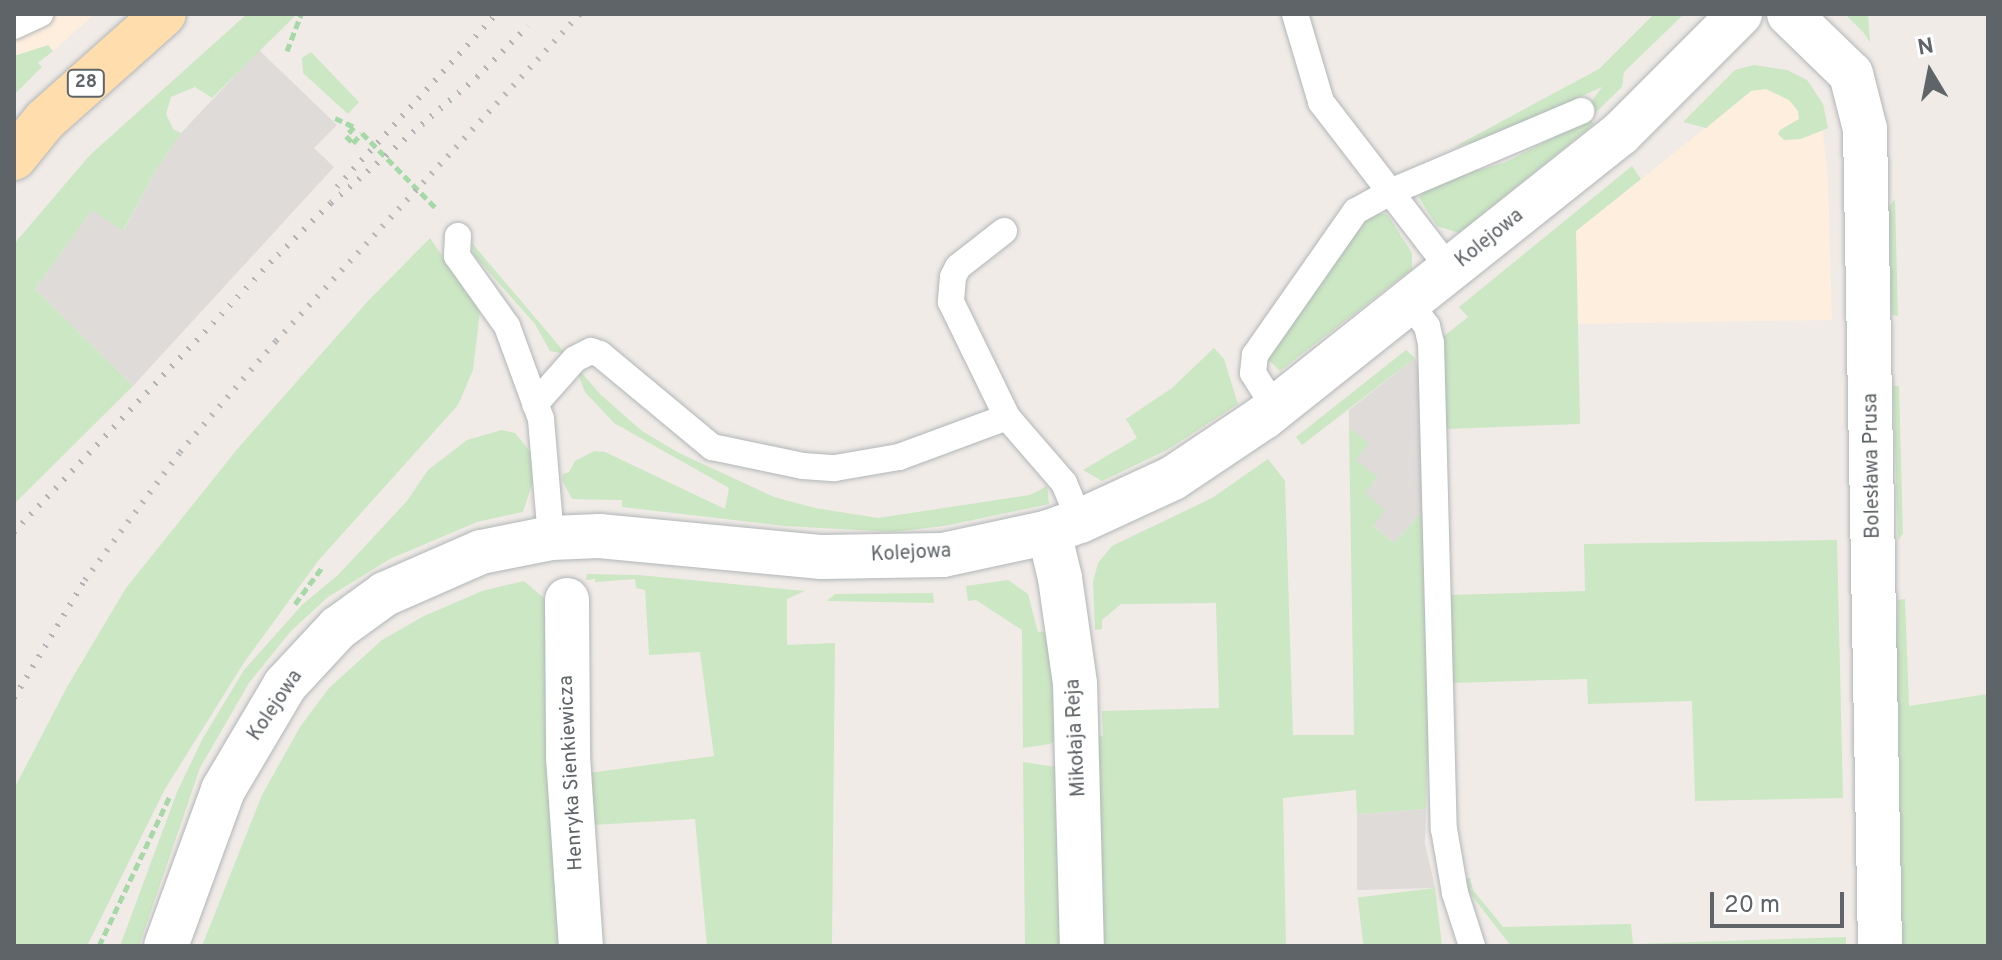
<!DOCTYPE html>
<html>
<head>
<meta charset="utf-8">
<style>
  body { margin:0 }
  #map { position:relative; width:2002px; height:960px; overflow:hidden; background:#f0ebe6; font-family:Overpass,sans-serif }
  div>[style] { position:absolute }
  .commercial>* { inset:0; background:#feeedd }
  .industrial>* { inset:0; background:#dfdbd8 }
  .green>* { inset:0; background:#cce7c3; transform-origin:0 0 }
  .path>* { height:5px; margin-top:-2.5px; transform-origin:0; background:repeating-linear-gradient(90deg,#a6d9a7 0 8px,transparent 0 12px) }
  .roads { filter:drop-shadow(0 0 2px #b1b6b9) drop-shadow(0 0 2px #b1b6b9) }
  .lane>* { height:26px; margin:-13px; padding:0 13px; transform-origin:13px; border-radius:13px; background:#fff }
  .street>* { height:44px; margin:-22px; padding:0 22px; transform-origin:22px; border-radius:22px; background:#fff }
  .primary>* { height:44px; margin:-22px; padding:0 22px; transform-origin:22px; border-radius:22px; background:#ffddac }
  .rail>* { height:6px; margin-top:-3px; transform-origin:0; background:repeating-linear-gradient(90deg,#b3b4b5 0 2px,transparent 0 12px) }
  span { translate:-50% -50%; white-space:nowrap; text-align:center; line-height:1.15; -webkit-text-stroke:6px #fff; paint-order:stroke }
  .shield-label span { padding:2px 6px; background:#fff; border:2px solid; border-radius:6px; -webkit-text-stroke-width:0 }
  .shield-label { font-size:18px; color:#5e6467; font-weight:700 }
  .street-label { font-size:20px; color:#5e6467 }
  .frame { position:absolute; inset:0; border:16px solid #5e6467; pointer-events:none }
  .north { position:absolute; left:1890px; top:32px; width:80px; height:80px; -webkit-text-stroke:6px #fff; paint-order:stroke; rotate:350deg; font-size:22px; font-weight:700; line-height:32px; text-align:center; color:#5e6467 }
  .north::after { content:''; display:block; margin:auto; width:28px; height:36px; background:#5e6467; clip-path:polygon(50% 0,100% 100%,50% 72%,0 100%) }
  .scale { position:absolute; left:1710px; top:892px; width:134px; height:36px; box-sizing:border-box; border:4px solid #5e6467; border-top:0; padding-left:10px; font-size:24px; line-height:28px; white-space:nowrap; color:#5e6467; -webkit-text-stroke:6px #fff; paint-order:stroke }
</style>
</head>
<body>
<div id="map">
  <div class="commercial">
    <i style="clip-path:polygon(14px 14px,95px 14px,53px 51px,48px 46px,14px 56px)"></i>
    <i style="clip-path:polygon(1764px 81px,1819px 100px,1828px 180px,1832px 320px,1577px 324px,1576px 231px)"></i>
  </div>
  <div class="industrial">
    <i style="clip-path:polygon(259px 50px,337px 125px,314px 148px,334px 167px,133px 386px,35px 289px,92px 210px,124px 230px,156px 170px,181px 133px)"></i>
    <i style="clip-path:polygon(1415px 358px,1421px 378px,1425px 514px,1420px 514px,1394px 543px,1372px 525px,1356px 460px,1368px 443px,1349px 428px,1349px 410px)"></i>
    <i style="clip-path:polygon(1426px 809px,1425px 843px,1435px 888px,1357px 890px,1357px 814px)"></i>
  </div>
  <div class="green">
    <i style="clip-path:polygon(247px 14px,297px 14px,212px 98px,195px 87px,171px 97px,166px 114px,173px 129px,181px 133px,156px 170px,123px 231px,92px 210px,35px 289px,133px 386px,14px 504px,14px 244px,90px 155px)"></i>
    <i style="clip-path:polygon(1654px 14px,1684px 14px,1624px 72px,1622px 87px,1589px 119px,1594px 124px,1459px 233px,1437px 226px,1419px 198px,1426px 188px,1466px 168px,1479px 170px,1506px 162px,1554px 137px,1583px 113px,1602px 87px,1486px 139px,1454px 147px,1599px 69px)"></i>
    <i style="clip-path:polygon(1845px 14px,1868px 14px,1870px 42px,1863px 32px)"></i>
    <i style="clip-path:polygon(48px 45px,53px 51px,38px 63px,42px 67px,14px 95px,14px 56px)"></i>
    <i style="clip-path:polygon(311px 52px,359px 102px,348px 114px,303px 73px,302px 58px)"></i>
    <i style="clip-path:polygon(1754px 65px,1787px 70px,1807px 80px,1823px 104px,1828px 128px,1801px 139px,1784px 140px,1778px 134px,1780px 130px,1799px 119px,1798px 111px,1789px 100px,1766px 89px,1751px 91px,1706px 128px,1683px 122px,1735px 70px)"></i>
    <i style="clip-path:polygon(1632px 166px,1641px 179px,1576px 231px,1580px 424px,1446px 429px,1444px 336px,1468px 317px,1459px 307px)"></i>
    <i style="clip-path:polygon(1895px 199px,1898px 316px,1892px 315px,1890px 299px,1889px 206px)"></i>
    <i style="clip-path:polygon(1373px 214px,1387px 214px,1412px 253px,1412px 269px,1280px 371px,1266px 357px,1361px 224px)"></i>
    <i style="clip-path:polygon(430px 238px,480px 311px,473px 370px,458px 405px,318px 561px,245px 661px,165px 789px,87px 946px,14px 946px,14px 789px,67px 687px,126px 588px,239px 447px,368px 301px)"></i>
    <i style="clip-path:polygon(471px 242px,566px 354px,550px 351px,535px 324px,474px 255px)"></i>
    <i style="clip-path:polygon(1214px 348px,1224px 359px,1238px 404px,1167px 450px,1102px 481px,1083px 470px,1137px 438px,1126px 419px,1172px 388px)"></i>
    <i style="clip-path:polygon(1406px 350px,1415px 358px,1302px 445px,1296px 437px)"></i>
    <i style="clip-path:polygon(574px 364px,600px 394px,642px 431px,679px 453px,774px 497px,815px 508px,878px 518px,1030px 495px,1047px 486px,1049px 504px,944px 526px,893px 532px,785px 526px,622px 507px,622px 500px,572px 499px,562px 480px,563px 474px,569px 472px,575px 461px,594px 451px,605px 452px,725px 509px,729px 488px,614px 423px,585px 392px)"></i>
    <i style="clip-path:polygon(1893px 386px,1899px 386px,1903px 534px,1898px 540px)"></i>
    <i style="clip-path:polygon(1349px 428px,1369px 443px,1356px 460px,1378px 477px,1365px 493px,1385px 510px,1373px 526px,1394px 543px,1420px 514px,1425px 514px,1429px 715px,1426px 809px,1357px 814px,1356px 790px,1283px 798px,1286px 946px,1097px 946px,1092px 736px,1103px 736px,1102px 711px,1219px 708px,1216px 603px,1121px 604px,1102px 620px,1102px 629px,1095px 630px,1093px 582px,1098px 563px,1112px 546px,1212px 498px,1268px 459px,1285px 481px,1293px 735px,1354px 735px)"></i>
    <i style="clip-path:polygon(502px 430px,515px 433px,532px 454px,535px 475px,523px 512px,477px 522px,390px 559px,328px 597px,291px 631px,249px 683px,200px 768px,139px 946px,120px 946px,177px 792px,203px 738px,244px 670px,302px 605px,339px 574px,407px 501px,428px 470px,467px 440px)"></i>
    <i style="clip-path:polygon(1837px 540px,1843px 798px,1695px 801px,1692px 701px,1588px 704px,1587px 679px,1452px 683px,1450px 595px,1585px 591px,1584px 544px)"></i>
    <i style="clip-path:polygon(587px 574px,638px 575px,805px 591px,787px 599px,787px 645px,835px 643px,832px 946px,707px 946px,695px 819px,592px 825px,589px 773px,714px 756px,700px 652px,649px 655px,645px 590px,636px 588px,635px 579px,595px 582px,595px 579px,586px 580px)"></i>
    <i style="clip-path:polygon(1008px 580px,1028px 594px,1038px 632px,1049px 631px,1052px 637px,1056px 741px,1049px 744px,1023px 748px,1022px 630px,976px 600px,968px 601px,966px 586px)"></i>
    <i style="clip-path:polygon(524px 581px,552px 605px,568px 946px,202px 946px,262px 795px,300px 727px,329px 688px,382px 640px,424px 616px,482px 591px)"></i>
    <i style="clip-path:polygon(933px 593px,934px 603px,827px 601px,835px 594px)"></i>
    <i style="clip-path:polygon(1905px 599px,1909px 706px,1988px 694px,1988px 946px,1900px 946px,1895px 662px,1898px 600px)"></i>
    <i style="clip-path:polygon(1023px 762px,1056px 767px,1071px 946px,1025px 946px)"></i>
    <i style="clip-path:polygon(1470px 878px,1473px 890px,1503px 927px,1631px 924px,1633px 944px,1846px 937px,1846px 946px,1511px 946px,1469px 892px,1465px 879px)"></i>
    <i style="left:1435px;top:888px;width:58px;height:78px;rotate:83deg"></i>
  </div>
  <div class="path">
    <i style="left:287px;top:51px;width:40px;rotate:-69deg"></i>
    <i style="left:335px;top:118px;width:21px;rotate:25deg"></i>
    <i style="left:354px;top:127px;width:12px;rotate:132deg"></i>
    <i style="left:346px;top:136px;width:10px;rotate:45deg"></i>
    <i style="left:353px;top:143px;width:13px;rotate:-48deg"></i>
    <i style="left:362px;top:133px;width:108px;rotate:45.4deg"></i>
    <i style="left:295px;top:604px;width:47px;rotate:-53.6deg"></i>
    <i style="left:99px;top:946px;width:166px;rotate:-64.7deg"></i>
  </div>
  <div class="roads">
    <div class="lane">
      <i style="left:1295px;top:14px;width:92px;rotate:73.5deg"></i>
      <i style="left:1321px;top:102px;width:213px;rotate:52.4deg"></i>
      <i style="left:14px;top:26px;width:29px;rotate:-25deg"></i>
      <i style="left:1004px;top:231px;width:58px;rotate:142deg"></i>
      <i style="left:958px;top:267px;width:11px;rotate:117deg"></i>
      <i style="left:953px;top:277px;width:25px;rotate:95deg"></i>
      <i style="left:951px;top:302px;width:128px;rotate:64deg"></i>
      <i style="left:458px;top:236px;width:20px;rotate:93deg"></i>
      <i style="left:457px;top:256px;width:86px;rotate:54.5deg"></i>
      <i style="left:507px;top:326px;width:99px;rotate:69.9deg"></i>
      <i style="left:541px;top:419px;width:119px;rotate:85.2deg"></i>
      <i style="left:1410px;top:303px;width:29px;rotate:54deg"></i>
      <i style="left:1427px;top:326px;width:17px;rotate:77deg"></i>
      <i style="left:1431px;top:343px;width:486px;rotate:88.5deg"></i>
      <i style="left:1444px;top:829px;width:65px;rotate:80.2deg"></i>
      <i style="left:1455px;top:893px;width:56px;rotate:72.2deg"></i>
      <i style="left:535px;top:404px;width:60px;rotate:-48.4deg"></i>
      <i style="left:575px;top:359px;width:18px;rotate:-27deg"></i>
      <i style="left:591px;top:351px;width:9px;rotate:18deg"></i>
      <i style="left:600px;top:354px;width:146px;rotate:39.7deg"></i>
      <i style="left:712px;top:447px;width:93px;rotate:11.8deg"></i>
      <i style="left:803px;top:466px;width:32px;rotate:4deg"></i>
      <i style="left:835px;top:468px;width:65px;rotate:-9.8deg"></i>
      <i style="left:899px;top:457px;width:115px;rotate:-20.3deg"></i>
      <i style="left:1007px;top:417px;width:87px;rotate:49.2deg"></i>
      <i style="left:1064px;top:483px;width:41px;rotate:67.2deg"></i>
      <i style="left:1275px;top:408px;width:41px;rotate:-122.2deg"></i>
      <i style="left:1253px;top:373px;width:18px;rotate:-84deg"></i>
      <i style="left:1255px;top:355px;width:176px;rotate:-55deg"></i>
      <i style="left:1356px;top:211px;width:37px;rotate:-29deg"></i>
      <i style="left:1388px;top:193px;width:210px;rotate:-23deg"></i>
    </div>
    <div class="street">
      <i style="left:1789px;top:14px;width:86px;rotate:44.1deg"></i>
      <i style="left:1851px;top:74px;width:57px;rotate:75.7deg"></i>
      <i style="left:1865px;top:129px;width:817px;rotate:88.95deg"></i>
      <i style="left:1049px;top:532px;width:47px;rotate:76.6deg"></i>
      <i style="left:1060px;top:578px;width:107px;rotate:81.9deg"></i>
      <i style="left:1075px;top:684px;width:262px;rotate:88.5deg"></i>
      <i style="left:567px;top:600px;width:157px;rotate:89.6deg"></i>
      <i style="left:568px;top:757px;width:189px;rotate:86.1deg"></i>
      <i style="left:166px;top:946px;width:166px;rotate:-69.9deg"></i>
      <i style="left:223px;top:790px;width:122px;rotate:-59.4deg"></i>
      <i style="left:285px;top:685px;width:78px;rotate:-47.1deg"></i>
      <i style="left:338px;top:628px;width:58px;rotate:-35.9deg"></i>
      <i style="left:385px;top:594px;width:105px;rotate:-23.6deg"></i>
      <i style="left:481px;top:552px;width:71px;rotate:-11.3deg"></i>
      <i style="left:551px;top:538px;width:48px;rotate:-2.4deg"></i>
      <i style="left:599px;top:536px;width:224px;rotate:5.4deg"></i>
      <i style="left:822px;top:557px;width:121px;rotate:-0.9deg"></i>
      <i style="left:943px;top:555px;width:108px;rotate:-12.2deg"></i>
      <i style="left:1049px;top:532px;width:33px;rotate:-20deg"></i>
      <i style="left:1080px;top:521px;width:102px;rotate:-24.8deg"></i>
      <i style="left:1173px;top:478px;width:110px;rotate:-33.8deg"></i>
      <i style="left:1264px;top:417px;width:455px;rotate:-38.5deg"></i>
      <i style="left:1620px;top:134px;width:170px;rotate:-45deg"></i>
    </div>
    <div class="primary">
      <i style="left:14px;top:158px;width:49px;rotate:-50.8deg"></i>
      <i style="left:45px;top:120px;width:159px;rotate:-41.7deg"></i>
    </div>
  </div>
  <div class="rail">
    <i style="left:337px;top:187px;width:235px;rotate:-47.4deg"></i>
    <i style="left:14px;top:532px;width:383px;rotate:-46.4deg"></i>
    <i style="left:278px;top:255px;width:74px;rotate:-44.5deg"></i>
    <i style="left:331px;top:203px;width:193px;rotate:-40.8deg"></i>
    <i style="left:477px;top:77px;width:72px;rotate:-45deg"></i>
    <i style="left:14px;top:698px;width:138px;rotate:-59deg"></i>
    <i style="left:85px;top:580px;width:159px;rotate:-53.4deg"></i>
    <i style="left:180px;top:452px;width:147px;rotate:-49.1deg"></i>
    <i style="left:276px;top:341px;width:446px;rotate:-47.1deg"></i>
  </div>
  <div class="shield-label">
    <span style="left:86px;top:83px">28</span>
  </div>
  <div class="street-label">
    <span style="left:1490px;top:239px;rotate:-39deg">Kolejowa</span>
    <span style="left:1873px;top:466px;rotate:-91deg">Bolesława Prusa</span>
    <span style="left:911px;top:554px;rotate:-3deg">Kolejowa</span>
    <span style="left:276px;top:706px;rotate:-56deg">Kolejowa</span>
    <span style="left:1077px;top:738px;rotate:-93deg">Mikołaja Reja</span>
    <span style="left:572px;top:773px;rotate:-93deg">Henryka Sienkiewicza</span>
  </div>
  <div class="frame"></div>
  <div class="north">N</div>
  <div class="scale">20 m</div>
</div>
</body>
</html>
